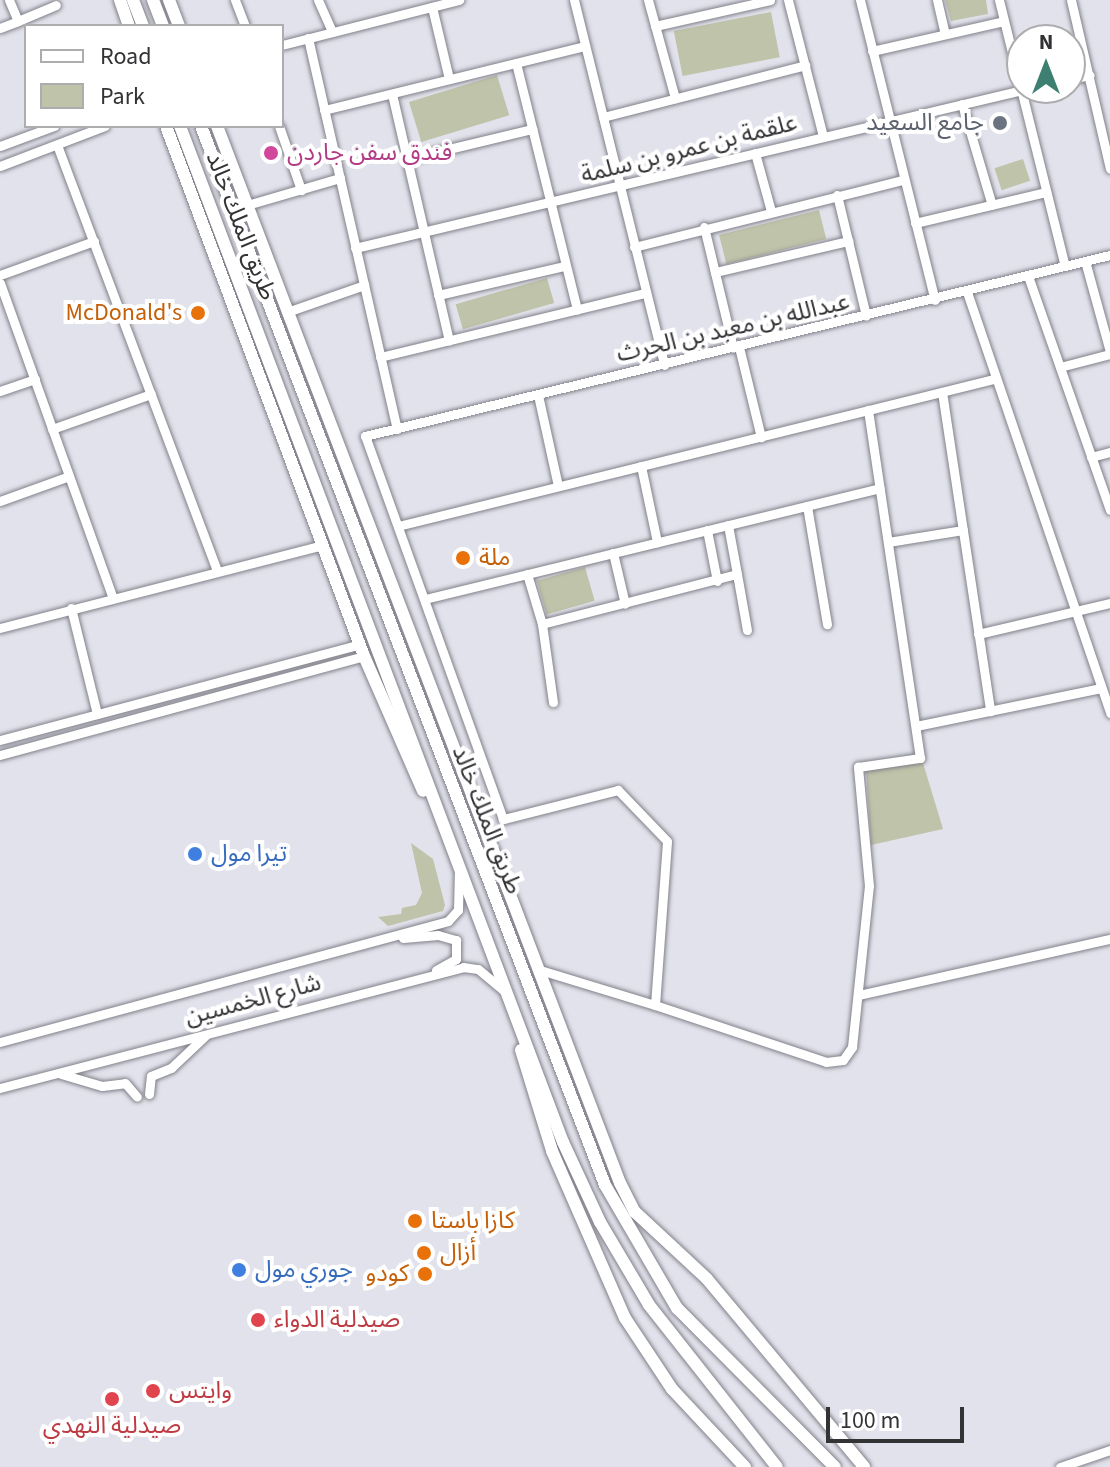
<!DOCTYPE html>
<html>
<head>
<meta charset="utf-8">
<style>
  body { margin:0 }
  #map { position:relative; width:1110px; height:1467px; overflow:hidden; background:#e2e2ec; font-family:"Source Sans 3","Noto Sans Arabic",sans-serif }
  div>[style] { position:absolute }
  .green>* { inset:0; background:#bfc3a9; transform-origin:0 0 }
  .roads { filter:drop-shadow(0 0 2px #81818a) drop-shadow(0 0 2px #81818a) }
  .minor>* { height:9px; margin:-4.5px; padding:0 4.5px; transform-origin:4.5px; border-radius:4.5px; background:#fff }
  .major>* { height:12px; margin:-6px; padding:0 6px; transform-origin:6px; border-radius:6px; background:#fff }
  .dots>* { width:22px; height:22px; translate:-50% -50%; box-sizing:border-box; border:4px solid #fff; border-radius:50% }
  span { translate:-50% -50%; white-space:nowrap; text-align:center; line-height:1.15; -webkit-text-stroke:8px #fff; paint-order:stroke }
  .worship-label { font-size:24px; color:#5b616d }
  .right { translate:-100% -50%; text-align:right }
  .street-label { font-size:24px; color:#333336 }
  .hotel-label { font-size:24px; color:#b23c85 }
  .left { translate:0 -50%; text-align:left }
  .food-label { font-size:24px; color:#c56008 }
  .shop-label { font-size:24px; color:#366cbe }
  .health-label { font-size:24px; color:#be3a42 }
  .legend { position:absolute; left:24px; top:24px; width:260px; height:104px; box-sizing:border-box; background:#fff; border:2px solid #adadaf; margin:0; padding:10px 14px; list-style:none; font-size:24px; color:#333336 }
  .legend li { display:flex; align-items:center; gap:16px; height:40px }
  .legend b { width:40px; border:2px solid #adadaf }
  .north { position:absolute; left:1006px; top:24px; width:80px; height:80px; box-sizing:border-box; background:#fff; border:2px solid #adadaf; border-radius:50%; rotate:0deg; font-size:22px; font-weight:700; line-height:32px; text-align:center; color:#333336 }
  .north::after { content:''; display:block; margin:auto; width:28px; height:36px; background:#3d8072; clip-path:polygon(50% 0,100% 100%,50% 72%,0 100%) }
  .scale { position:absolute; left:826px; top:1407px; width:138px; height:36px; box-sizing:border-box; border:4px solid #333336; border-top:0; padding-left:10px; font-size:24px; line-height:28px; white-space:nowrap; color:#333336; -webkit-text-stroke:6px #fff; paint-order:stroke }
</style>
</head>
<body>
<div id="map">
  <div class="green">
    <i style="clip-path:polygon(945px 0,986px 0,988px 14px,951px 21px)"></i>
    <i style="left:771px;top:12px;width:46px;height:99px;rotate:79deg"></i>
    <i style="left:497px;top:75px;width:42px;height:92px;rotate:73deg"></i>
    <i style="left:1023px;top:159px;width:23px;height:30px;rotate:72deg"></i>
    <i style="left:819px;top:210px;width:30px;height:103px;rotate:76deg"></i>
    <i style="left:547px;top:278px;width:26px;height:95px;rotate:74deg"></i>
    <i style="left:585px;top:567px;width:35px;height:50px;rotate:74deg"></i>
    <i style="clip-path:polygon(923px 763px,943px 829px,871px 845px,866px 769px)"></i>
    <i style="clip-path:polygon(411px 843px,433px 859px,445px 905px,443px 911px,388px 926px,378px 917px,401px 914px,402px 908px,416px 905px,422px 893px)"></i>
  </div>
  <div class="roads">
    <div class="minor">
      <i style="left:9px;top:0;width:23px;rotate:67deg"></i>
      <i style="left:18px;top:21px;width:41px;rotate:-22.8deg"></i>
      <i style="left:235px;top:0;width:28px;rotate:69deg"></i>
      <i style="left:318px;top:0;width:35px;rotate:66deg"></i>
      <i style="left:574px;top:0;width:376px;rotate:76.1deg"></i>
      <i style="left:648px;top:0;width:102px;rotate:74.6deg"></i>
      <i style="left:788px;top:0;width:140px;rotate:75.6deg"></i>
      <i style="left:860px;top:0;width:309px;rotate:76deg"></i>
      <i style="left:937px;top:0;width:35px;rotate:77deg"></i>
      <i style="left:999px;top:0;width:274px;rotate:76.1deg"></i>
      <i style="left:1071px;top:0;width:173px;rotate:77deg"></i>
      <i style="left:432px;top:7px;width:74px;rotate:76.7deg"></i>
      <i style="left:655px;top:26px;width:118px;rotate:-12.7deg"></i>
      <i style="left:0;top:28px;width:19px;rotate:-21deg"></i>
      <i style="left:308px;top:38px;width:401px;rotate:77.2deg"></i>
      <i style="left:282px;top:45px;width:183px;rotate:-14.3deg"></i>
      <i style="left:872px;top:51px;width:135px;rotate:-12.8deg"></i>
      <i style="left:516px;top:63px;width:254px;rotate:76.1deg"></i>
      <i style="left:1070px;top:79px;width:20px;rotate:-11deg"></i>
      <i style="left:392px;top:94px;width:253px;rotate:77deg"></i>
      <i style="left:962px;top:104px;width:105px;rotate:73.5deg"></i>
      <i style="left:324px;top:110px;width:269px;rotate:-13.8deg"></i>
      <i style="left:603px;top:117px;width:209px;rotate:-14.4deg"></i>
      <i style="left:279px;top:126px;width:68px;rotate:71deg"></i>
      <i style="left:57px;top:145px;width:454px;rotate:69.4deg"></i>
      <i style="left:0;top:146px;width:58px;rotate:-20.3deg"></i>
      <i style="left:755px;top:153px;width:60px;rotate:74.6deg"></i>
      <i style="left:407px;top:159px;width:129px;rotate:-13.5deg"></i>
      <i style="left:0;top:166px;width:112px;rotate:-20.9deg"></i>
      <i style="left:837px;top:195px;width:124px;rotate:76.5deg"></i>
      <i style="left:247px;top:205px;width:97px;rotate:-16.2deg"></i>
      <i style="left:915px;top:223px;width:135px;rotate:-13.3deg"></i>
      <i style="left:704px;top:227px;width:124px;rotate:76.5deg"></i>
      <i style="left:634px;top:247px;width:277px;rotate:-14deg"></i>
      <i style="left:355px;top:248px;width:695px;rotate:-13.32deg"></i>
      <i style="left:1085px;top:261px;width:94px;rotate:74.6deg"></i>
      <i style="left:715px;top:272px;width:137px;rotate:-13.1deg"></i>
      <i style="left:0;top:275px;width:100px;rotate:-19.9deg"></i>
      <i style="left:1028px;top:276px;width:248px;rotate:70.7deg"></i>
      <i style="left:0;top:283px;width:332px;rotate:70.3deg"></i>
      <i style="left:967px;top:292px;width:445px;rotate:71.2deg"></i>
      <i style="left:438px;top:295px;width:130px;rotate:-12.9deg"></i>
      <i style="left:287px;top:312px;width:82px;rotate:-19.3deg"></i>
      <i style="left:739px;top:347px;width:93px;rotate:76.3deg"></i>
      <i style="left:380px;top:357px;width:273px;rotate:-13.6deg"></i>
      <i style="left:1060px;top:367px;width:52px;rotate:-14.6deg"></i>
      <i style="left:0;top:391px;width:37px;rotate:-19deg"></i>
      <i style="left:942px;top:392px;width:323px;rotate:81.4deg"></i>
      <i style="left:538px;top:395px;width:93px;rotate:77.6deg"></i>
      <i style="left:52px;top:429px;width:105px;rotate:-19.5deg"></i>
      <i style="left:1091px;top:457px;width:20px;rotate:-15deg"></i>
      <i style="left:641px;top:466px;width:78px;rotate:78.1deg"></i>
      <i style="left:0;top:501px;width:73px;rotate:-19.9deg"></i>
      <i style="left:807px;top:506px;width:120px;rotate:80.4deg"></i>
      <i style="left:728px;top:525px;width:50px;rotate:79.6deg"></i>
      <i style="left:398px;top:526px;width:614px;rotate:-13.86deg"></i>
      <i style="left:707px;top:530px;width:52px;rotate:78.9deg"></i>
      <i style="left:888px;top:542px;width:76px;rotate:-9.1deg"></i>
      <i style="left:613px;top:553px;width:52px;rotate:76.8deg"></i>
      <i style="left:527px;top:574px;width:52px;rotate:73.3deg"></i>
      <i style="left:542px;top:624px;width:79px;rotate:82deg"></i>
      <i style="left:425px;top:599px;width:468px;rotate:-13.7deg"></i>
      <i style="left:71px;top:608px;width:109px;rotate:76.2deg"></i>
      <i style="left:542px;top:624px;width:201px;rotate:-14.4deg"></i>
      <i style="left:737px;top:574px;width:57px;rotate:79.9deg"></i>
      <i style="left:0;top:628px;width:334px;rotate:-14.4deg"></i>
      <i style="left:978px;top:634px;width:136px;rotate:-13.2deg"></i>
      <i style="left:916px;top:726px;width:189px;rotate:-11.6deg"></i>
      <i style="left:0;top:740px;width:373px;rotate:-14.9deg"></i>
      <i style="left:0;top:755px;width:377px;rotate:-15.2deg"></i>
      <i style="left:403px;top:938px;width:35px;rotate:-5deg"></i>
      <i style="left:438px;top:935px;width:19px;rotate:16deg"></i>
      <i style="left:456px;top:940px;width:19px;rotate:90deg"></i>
      <i style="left:456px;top:959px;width:23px;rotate:151deg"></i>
      <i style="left:537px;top:969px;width:123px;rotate:17deg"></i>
      <i style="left:655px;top:1005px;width:164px;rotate:-85.8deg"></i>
      <i style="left:667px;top:841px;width:71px;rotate:-133.9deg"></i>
      <i style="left:618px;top:790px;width:119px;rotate:165.8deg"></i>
      <i style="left:503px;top:819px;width:407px;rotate:-109.8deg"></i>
      <i style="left:365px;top:436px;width:767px;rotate:-13.66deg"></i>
      <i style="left:859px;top:995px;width:257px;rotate:-12.6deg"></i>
      <i style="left:655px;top:1005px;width:180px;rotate:18.4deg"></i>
      <i style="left:826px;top:1062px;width:17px;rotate:-7deg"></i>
      <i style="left:843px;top:1060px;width:16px;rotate:-55deg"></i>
      <i style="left:852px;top:1047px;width:162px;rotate:-84deg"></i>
      <i style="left:869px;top:886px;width:120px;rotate:-95.3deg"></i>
      <i style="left:858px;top:767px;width:63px;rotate:-8.3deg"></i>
      <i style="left:920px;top:758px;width:352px;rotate:-98.5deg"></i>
      <i style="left:0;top:1042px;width:464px;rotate:-15.1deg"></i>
      <i style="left:448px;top:921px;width:15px;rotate:-48deg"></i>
      <i style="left:458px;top:910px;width:40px;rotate:-88.6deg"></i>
      <i style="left:61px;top:1074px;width:43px;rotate:16.3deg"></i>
      <i style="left:102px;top:1086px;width:23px;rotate:-7deg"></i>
      <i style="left:125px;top:1083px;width:18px;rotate:49deg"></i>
      <i style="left:0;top:1088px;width:479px;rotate:-14.6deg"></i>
      <i style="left:463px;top:967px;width:15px;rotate:8deg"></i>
      <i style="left:478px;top:969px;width:34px;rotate:40deg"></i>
      <i style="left:149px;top:1094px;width:18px;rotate:-84deg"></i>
      <i style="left:151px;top:1076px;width:22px;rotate:-22deg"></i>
      <i style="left:171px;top:1068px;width:48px;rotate:-43.3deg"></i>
      <i style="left:1060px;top:1467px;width:53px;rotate:-18.8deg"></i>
    </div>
    <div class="major">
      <i style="left:120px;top:0;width:28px;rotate:71deg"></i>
      <i style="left:133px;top:0;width:28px;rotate:69deg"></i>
      <i style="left:153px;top:0;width:28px;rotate:69deg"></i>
      <i style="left:169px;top:0;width:28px;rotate:69deg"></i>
      <i style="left:166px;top:126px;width:566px;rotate:69.52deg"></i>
      <i style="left:364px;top:656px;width:147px;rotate:66.4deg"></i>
      <i style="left:180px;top:126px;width:1086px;rotate:69.35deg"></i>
      <i style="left:563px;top:1142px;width:88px;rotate:65.2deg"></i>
      <i style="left:600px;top:1222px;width:96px;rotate:59.4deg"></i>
      <i style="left:649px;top:1305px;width:206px;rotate:51.7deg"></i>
      <i style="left:201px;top:126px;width:1133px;rotate:69.12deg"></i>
      <i style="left:605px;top:1185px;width:143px;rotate:59.7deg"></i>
      <i style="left:677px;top:1308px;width:224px;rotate:45.2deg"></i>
      <i style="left:217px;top:126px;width:1131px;rotate:69.13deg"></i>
      <i style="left:620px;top:1183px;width:33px;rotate:63deg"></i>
      <i style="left:635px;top:1212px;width:98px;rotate:42.9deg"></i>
      <i style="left:707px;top:1279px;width:245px;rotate:50.1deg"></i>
      <i style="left:521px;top:1050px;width:106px;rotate:72.9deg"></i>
      <i style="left:552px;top:1151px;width:182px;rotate:66.4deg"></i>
      <i style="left:625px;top:1318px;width:85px;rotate:56.5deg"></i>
      <i style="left:672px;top:1389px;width:107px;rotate:46.9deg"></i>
    </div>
  </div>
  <div class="dots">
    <i style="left:1000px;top:123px;background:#6b7280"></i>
    <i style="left:271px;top:153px;background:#d1479c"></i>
    <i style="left:198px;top:313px;background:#e8710a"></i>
    <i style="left:463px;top:558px;background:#e8710a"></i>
    <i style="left:195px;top:854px;background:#3f7fe0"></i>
    <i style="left:415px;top:1221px;background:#e8710a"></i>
    <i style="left:424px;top:1253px;background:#e8710a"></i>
    <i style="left:239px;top:1270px;background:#3f7fe0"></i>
    <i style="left:425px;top:1274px;background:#e8710a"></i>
    <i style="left:258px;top:1320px;background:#e0444e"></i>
    <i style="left:153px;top:1391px;background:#e0444e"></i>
    <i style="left:112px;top:1399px;background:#e0444e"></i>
  </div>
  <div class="worship-label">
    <span class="right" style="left:984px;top:123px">جامع السعيد</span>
  </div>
  <div class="street-label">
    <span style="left:689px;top:149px;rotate:-14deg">علقمة بن عمرو بن سلمة</span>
    <span style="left:241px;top:226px;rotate:69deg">طريق الملك خالد</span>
    <span style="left:733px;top:328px;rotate:-13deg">عبدالله بن معبد بن الحرث</span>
    <span style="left:487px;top:820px;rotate:69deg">طريق الملك خالد</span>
    <span style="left:253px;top:1000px;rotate:-15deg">شارع الخمسين</span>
  </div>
  <div class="hotel-label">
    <span class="left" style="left:287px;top:153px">فندق سفن جاردن</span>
  </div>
  <div class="food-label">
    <span class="right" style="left:182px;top:313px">McDonald's</span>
    <span class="left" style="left:479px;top:558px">ملة</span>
    <span class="left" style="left:431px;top:1221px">كازا باستا</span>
    <span class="left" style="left:440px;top:1253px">أزال</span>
    <span class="right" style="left:409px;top:1274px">كودو</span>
  </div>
  <div class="shop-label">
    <span class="left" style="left:211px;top:854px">تيرا مول</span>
    <span class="left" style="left:255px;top:1270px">جوري مول</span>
  </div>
  <div class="health-label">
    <span class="left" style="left:274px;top:1320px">صيدلية الدواء</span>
    <span class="left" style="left:169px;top:1391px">وايتس</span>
    <span style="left:112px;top:1426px">صيدلية النهدي</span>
  </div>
  <ul class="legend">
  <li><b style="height:10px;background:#fff"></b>Road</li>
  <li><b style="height:22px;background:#bfc3a9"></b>Park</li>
  </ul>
  <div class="north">N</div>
  <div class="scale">100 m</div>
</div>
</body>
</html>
